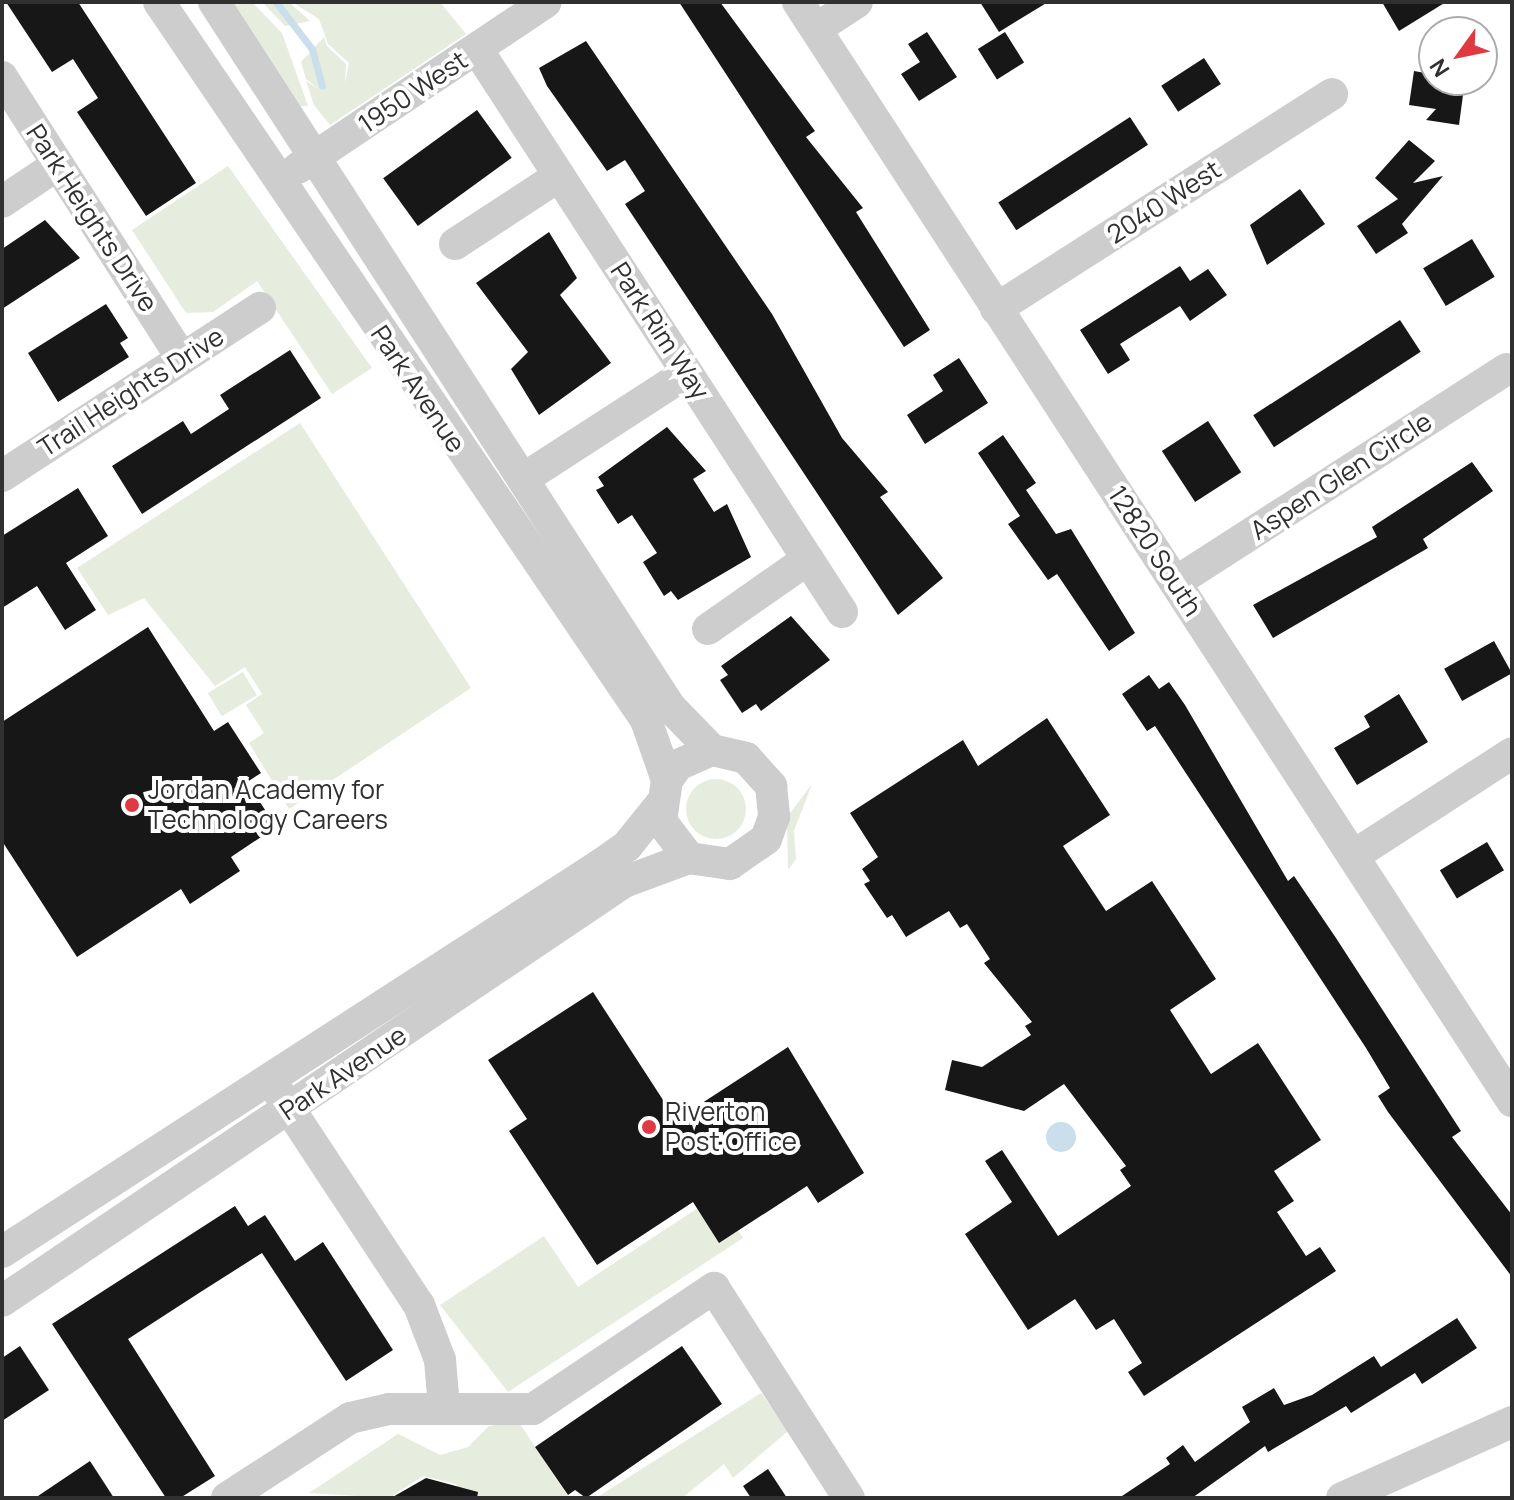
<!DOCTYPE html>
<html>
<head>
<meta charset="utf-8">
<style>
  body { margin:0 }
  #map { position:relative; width:1514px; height:1500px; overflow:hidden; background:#fff; font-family:Manrope,sans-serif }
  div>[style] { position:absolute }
  .green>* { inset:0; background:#e6ecde; transform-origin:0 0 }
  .round { border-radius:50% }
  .water>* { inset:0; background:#cbdeeb }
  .stream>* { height:7px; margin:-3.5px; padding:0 3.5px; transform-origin:3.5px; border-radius:3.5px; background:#cbdeeb }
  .building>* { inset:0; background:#171717; transform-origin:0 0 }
  .minor>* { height:32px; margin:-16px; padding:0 16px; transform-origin:16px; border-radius:16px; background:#cdcdcd }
  .dots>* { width:22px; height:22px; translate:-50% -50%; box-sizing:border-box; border:4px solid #fff; border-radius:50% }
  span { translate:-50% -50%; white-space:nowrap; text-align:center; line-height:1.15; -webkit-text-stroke:8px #fff; paint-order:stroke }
  .street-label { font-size:26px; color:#303030 }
  .poi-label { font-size:26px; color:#303030 }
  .left { translate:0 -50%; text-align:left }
  .frame { position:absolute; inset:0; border:4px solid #303030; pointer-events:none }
  .north { position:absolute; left:1418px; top:16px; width:80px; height:80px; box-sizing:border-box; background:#fff; border:2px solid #acacac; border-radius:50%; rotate:237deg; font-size:22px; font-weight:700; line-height:32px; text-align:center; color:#303030 }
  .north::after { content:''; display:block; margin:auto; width:28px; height:36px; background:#e03941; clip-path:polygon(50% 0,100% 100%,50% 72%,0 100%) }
</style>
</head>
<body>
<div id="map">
  <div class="green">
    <i style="clip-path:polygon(232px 2px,252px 2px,282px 33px,308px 106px,300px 106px)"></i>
    <i style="clip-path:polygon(262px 2px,289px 2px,310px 21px,285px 26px)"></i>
    <i style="clip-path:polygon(292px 2px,440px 2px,466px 34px,330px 125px,314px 105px,306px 81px,320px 90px,306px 79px,301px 62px,324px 37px,327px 46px,346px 64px,345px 83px,349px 63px,328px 44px,319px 19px)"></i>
    <i style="clip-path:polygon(228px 166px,372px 368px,332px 394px,257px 281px,213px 312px,186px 313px,132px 230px)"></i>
    <i style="clip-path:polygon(300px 423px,471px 688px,289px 809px,249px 743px,264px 733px,246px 705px,262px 694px,245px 667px,215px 686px,144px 598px,108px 615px,77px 568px)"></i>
    <i style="left:243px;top:672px;width:27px;height:41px;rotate:59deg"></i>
    <i class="round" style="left:686px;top:779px;width:60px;height:60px"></i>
    <i style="clip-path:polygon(812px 784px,794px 831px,796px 859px,788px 870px,787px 817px)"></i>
    <i style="clip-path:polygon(716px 1196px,743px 1238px,508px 1392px,440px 1305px,544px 1236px,578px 1287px)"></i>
    <i style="clip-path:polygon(761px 1393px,788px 1431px,733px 1478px,724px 1464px,682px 1498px,596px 1498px)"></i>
    <i style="clip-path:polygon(518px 1421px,569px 1498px,464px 1498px,456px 1484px,423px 1476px,389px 1498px,309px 1493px,398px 1434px,440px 1455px,468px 1447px,489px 1426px)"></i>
  </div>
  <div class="water">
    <i class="round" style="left:1046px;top:1122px;width:30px;height:30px"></i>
  </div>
  <div class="stream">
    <i style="left:276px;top:2px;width:59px;rotate:52.5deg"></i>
    <i style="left:312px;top:49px;width:38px;rotate:75deg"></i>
  </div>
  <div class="building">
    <i style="clip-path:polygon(6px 2px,78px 2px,196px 183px,146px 216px,77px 112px,98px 98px,73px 59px,52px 72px)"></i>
    <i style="clip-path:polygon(679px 2px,720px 2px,815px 131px,806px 137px,863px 208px,856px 212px,930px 330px,904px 347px)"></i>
    <i style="clip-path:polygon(980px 2px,1048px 2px,999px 32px)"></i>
    <i style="clip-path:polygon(1382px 2px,1446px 2px,1399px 31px)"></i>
    <i style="clip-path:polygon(927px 32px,957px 77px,919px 101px,901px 74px,920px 62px,908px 44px)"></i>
    <i style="left:1005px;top:32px;width:36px;height:32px;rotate:58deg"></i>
    <i style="clip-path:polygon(586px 41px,772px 314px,842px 438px,888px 492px,880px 497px,943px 578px,898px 615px,625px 204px,645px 191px,625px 160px,607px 171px,547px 86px,539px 68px)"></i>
    <i style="left:1204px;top:58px;width:31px;height:51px;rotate:57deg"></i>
    <i style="clip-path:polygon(1414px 71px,1465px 80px,1459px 125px,1426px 120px,1436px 109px,1409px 105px)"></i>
    <i style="left:477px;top:110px;width:59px;height:116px;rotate:54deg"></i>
    <i style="left:1130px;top:117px;width:33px;height:157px;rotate:57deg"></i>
    <i style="clip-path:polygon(1409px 140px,1435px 161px,1413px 183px,1443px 176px,1402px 224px,1408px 233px,1376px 254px,1357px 226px,1398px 199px,1375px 178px)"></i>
    <i style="clip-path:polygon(1300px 189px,1325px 224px,1267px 265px,1250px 225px)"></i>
    <i style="clip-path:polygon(45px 220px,80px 258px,2px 309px,2px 249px)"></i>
    <i style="clip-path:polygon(549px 232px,577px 278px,560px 295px,611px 363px,539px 415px,511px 369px,528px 352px,476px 283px)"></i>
    <i style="left:1472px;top:239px;width:44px;height:57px;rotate:59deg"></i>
    <i style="clip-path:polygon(1180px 266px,1190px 281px,1208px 269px,1227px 295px,1190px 321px,1180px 306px,1120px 344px,1130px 360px,1108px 374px,1080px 330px)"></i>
    <i style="clip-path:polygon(106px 304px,128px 338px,120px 343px,129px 357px,58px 402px,28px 353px)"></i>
    <i style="left:1400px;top:320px;width:38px;height:175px;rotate:57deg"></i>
    <i style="clip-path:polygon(290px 350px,321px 398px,142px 514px,112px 466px,183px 421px,191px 434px,229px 409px,220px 395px)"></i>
    <i style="clip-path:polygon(959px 358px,988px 403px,925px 444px,907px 415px,943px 391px,933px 375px)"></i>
    <i style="left:1208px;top:421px;width:61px;height:55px;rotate:57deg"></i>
    <i style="clip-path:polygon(667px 427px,706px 471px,693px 479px,714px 512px,727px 504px,751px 557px,678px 600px,671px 591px,664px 596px,643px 562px,657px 553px,632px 515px,618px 524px,596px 490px,604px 486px,598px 477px)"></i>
    <i style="clip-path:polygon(1003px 435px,1036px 483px,1026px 490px,1056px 534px,1071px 529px,1135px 633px,1109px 651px,1057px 574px,1048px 580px,1008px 524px,1020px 516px,978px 453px)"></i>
    <i style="clip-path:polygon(1472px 462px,1493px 491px,1423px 539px,1428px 548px,1273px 638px,1253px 605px,1377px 537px,1372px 527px)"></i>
    <i style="clip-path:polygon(78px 488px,108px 536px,66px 563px,96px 610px,65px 630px,37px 586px,2px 608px,2px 536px)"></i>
    <i style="clip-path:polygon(791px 616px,830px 660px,761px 711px,756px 704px,742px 713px,720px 680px,728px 675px,721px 666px)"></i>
    <i style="clip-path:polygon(148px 627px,214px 731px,228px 722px,261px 773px,247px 782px,276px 827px,231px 857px,240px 871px,190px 904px,181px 889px,77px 957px,2px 841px,2px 722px)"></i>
    <i style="left:1494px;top:641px;width:37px;height:57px;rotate:61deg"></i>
    <i style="clip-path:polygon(1149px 675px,1159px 689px,1169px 682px,1185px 705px,1288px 881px,1294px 876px,1336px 938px,1461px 1131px,1452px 1137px,1512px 1215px,1512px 1277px,1388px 1112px,1378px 1096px,1390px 1088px,1366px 1048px,1155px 726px,1147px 731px,1122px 694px)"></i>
    <i style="clip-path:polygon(1399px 694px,1428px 742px,1357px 785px,1334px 748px,1370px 727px,1364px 716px)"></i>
    <i style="clip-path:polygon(1047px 718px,1110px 815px,1063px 846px,1106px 911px,1152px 881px,1216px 979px,1170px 1010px,1211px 1074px,1258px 1043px,1321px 1140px,1274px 1171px,1294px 1201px,1277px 1212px,1306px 1256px,1320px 1247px,1336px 1271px,1144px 1396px,1128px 1372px,1142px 1363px,1114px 1319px,1096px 1330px,1075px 1299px,1028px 1330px,965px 1234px,1012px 1202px,985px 1161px,1002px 1150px,1058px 1236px,1131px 1186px,1120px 1170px,1126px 1166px,1064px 1084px,1024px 1111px,945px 1090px,952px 1060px,982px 1067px,1031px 1035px,1025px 1026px,1032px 1022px,984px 963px,990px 959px,967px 924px,960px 928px,949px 911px,906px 937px,892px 915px,887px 918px,864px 884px,870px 881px,862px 869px,878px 857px,850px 813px,963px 740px,978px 766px)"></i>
    <i style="left:1487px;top:842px;width:33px;height:55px;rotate:59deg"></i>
    <i style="clip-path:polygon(593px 992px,676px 1120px,788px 1047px,864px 1173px,818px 1203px,807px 1186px,719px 1243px,693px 1202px,597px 1265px,509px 1131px,527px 1119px,488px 1060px)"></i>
    <i style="clip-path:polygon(235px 1206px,248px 1226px,265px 1215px,295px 1261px,323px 1242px,393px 1350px,346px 1381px,262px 1253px,199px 1293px,128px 1339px,215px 1476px,180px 1498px,166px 1498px,52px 1324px)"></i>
    <i style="clip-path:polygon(1457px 1318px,1477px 1348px,1422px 1384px,1415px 1373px,1351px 1413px,1346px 1406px,1268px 1452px,1265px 1446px,1192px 1498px,1119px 1498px,1170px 1464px,1166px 1458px,1183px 1445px,1195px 1462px,1250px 1422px,1242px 1407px,1274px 1388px,1284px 1405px,1312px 1395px,1374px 1356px,1381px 1367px)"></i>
    <i style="clip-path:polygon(20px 1346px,49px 1390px,2px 1421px,2px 1358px)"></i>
    <i style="clip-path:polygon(682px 1346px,722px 1404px,586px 1498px,575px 1490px,568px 1495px,535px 1447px)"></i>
    <i style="clip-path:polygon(90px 1461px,114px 1498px,35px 1498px)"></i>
    <i style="clip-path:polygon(768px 1469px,787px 1498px,751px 1498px,743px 1486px)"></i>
    <i style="clip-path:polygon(426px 1478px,478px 1492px,477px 1498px,391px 1498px)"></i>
  </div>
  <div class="minor">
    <i style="left:159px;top:2px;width:868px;rotate:55.85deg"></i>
    <i style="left:646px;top:720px;width:64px;rotate:70.7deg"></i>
    <i style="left:214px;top:2px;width:840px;rotate:57.1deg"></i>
    <i style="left:670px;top:707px;width:60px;rotate:45.7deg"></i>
    <i style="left:712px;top:750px;width:35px;rotate:13deg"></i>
    <i style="left:746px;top:758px;width:38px;rotate:48deg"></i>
    <i style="left:771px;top:786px;width:31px;rotate:84deg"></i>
    <i style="left:774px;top:817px;width:23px;rotate:110deg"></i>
    <i style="left:766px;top:839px;width:44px;rotate:145.2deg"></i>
    <i style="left:730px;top:864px;width:41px;rotate:-171.7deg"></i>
    <i style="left:689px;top:858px;width:46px;rotate:-127.1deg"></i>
    <i style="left:661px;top:821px;width:41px;rotate:-81.7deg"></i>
    <i style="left:667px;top:780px;width:19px;rotate:-54deg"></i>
    <i style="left:678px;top:765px;width:37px;rotate:-24deg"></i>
    <i style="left:798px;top:2px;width:1311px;rotate:56.99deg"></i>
    <i style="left:816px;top:29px;width:49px;rotate:-33.4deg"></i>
    <i style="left:477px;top:49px;width:671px;rotate:57.04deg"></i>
    <i style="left:2px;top:77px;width:334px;rotate:57.4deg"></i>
    <i style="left:298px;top:168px;width:298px;rotate:-33.8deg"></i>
    <i style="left:2px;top:202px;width:66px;rotate:-33.9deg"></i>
    <i style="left:455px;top:244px;width:124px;rotate:-33.2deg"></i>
    <i style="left:996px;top:309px;width:399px;rotate:-32.6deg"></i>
    <i style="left:2px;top:476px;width:308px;rotate:-33.1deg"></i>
    <i style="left:523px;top:479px;width:195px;rotate:-32.9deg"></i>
    <i style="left:1176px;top:582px;width:393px;rotate:-32.8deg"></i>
    <i style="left:708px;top:629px;width:122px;rotate:-35deg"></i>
    <i style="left:1353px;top:856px;width:189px;rotate:-32.9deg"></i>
    <i style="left:279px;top:1093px;width:254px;rotate:56.6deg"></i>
    <i style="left:419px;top:1305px;width:59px;rotate:69.1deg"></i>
    <i style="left:440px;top:1360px;width:48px;rotate:85.2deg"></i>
    <i style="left:2px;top:1252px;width:712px;rotate:-32.91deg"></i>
    <i style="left:600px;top:865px;width:33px;rotate:-35deg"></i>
    <i style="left:627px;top:846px;width:53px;rotate:-51.2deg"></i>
    <i style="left:2px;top:1301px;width:750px;rotate:-33.97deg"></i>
    <i style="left:624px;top:882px;width:69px;rotate:-20.3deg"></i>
    <i style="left:227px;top:1498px;width:147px;rotate:-33deg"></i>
    <i style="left:350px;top:1418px;width:40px;rotate:-13deg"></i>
    <i style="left:389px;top:1409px;width:144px"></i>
    <i style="left:533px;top:1409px;width:218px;rotate:-33.8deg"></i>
    <i style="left:714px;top:1288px;width:250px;rotate:57.3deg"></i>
    <i style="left:1342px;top:1498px;width:186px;rotate:-24.1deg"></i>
  </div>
  <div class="dots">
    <i style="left:132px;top:805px;background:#e03941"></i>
    <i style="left:649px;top:1127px;background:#e03941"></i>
  </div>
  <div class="street-label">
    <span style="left:413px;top:92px;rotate:-34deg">1950 West</span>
    <span style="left:1164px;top:202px;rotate:-33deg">2040 West</span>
    <span style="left:92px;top:218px;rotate:57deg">Park Heights Drive</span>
    <span style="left:660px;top:331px;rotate:57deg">Park Rim Way</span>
    <span style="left:418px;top:389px;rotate:56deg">Park Avenue</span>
    <span style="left:131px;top:392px;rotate:-33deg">Trail Heights Drive</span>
    <span style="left:1341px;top:476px;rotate:-33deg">Aspen Glen Circle</span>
    <span style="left:1155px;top:551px;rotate:57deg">12820 South</span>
    <span style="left:343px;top:1073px;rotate:-34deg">Park Avenue</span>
  </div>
  <div class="poi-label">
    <span class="left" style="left:148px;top:805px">Jordan Academy for<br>Technology Careers</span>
    <span class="left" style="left:665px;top:1127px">Riverton<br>Post Office</span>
  </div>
  <div class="frame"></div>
  <div class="north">N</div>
</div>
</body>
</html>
